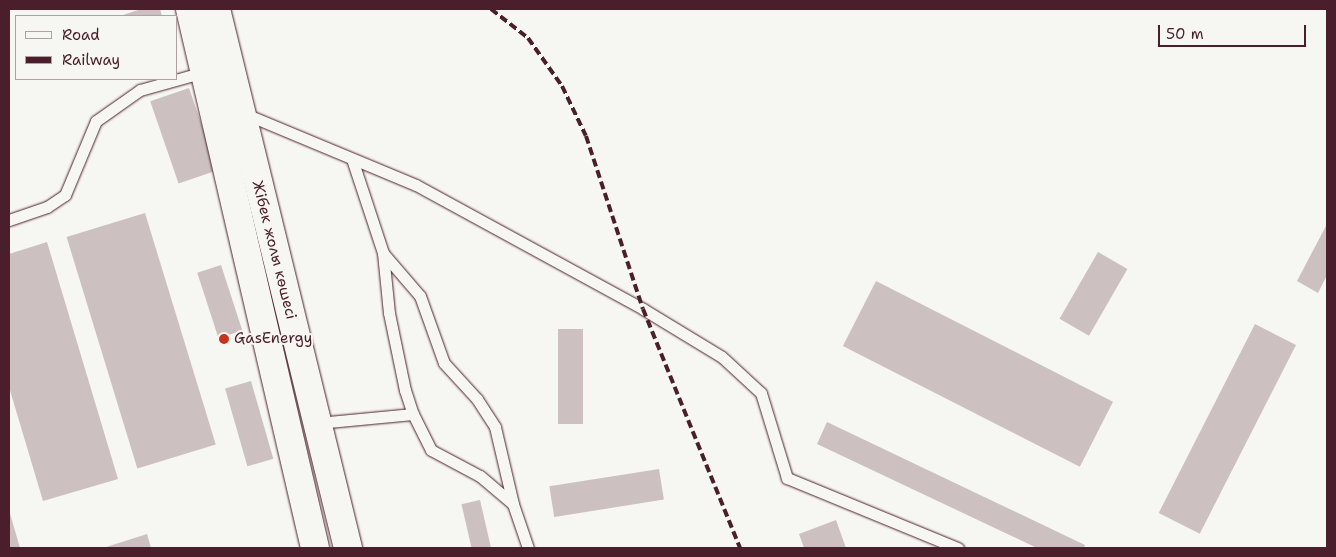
<!DOCTYPE html>
<html>
<head>
<meta charset="utf-8">
<style>
  body { margin:0 }
  #map { position:relative; width:1336px; height:557px; overflow:hidden; background:#f6f6f2; font-family:"Shantell Sans",sans-serif }
  div>[style] { position:absolute }
  .building>* { inset:0; background:#ccc1c0; transform-origin:0 0 }
  .roads { filter:drop-shadow(0 0 1px #4a1f2b) drop-shadow(0 0 1px #4a1f2b) }
  .service>* { height:11px; margin:-5.5px; padding:0 5.5px; transform-origin:5.5px; border-radius:5.5px; background:#f6f6f2 }
  .primary>* { height:28px; margin:-14px; padding:0 14px; transform-origin:14px; border-radius:14px; background:#f6f6f2 }
  .rail>* { height:4px; margin-top:-2px; transform-origin:0; background:repeating-linear-gradient(90deg,#4a1f2b 0 8px,transparent 0 12px) }
  .dots>* { width:14px; height:14px; translate:-50% -50%; box-sizing:border-box; border:2px solid #f6f6f2; border-radius:50% }
  span { translate:-50% -50%; white-space:nowrap; text-align:center; line-height:1.15; -webkit-text-stroke:4px #f6f6f2; paint-order:stroke }
  .street-label { font-size:15px; color:#4a1f2b }
  .poi-label { font-size:15px; color:#4a1f2b }
  .left { translate:0 -50%; text-align:left }
  .frame { position:absolute; inset:0; border:10px solid #4a1f2b; pointer-events:none }
  .legend { position:absolute; left:15px; top:15px; width:162px; height:65px; box-sizing:border-box; background:#f6f6f2; border:1px solid #b1a0a2; margin:0; padding:6px 9px; list-style:none; font-size:15px; color:#4a1f2b }
  .legend li { display:flex; align-items:center; gap:10px; height:25px }
  .legend b { width:25px; border:1px solid #b1a0a2 }
  .scale { position:absolute; left:1158px; top:25px; width:148px; height:22px; box-sizing:border-box; border:2px solid #4a1f2b; border-top:0; padding-left:6px; font-size:15px; line-height:18px; white-space:nowrap; color:#4a1f2b; -webkit-text-stroke:4px #f6f6f2; paint-order:stroke }
</style>
</head>
<body>
<div id="map">
  <div class="building">
    <i style="clip-path:polygon(141px 9px,160px 9px,162px 16px,120px 16px)"></i>
    <i style="left:189px;top:88px;width:87px;height:41px;rotate:71deg"></i>
    <i style="left:145px;top:213px;width:242px;height:82px;rotate:73deg"></i>
    <i style="clip-path:polygon(1327px 224px,1327px 275px,1318px 293px,1297px 281px)"></i>
    <i style="clip-path:polygon(47px 242px,118px 479px,43px 501px,9px 387px,9px 254px)"></i>
    <i style="left:1098px;top:252px;width:34px;height:77px;rotate:30deg"></i>
    <i style="left:221px;top:265px;width:69px;height:25px;rotate:72deg"></i>
    <i style="left:876px;top:281px;width:266px;height:73px;rotate:27deg"></i>
    <i style="left:1255px;top:324px;width:46px;height:212px;rotate:27deg"></i>
    <i style="left:558px;top:329px;width:25px;height:95px"></i>
    <i style="left:251px;top:381px;width:81px;height:27px;rotate:74deg"></i>
    <i style="clip-path:polygon(827px 422px,1085px 545px,1084px 548px,1037px 548px,817px 444px)"></i>
    <i style="left:659px;top:469px;width:31px;height:111px;rotate:81deg"></i>
    <i style="left:480px;top:500px;width:49px;height:19px;rotate:77deg"></i>
    <i style="clip-path:polygon(9px 510px,20px 548px,9px 548px)"></i>
    <i style="clip-path:polygon(836px 520px,846px 548px,804px 548px,799px 534px)"></i>
    <i style="clip-path:polygon(147px 534px,151px 548px,103px 548px)"></i>
  </div>
  <div class="roads">
    <div class="service">
      <i style="left:243px;top:113px;width:187px;rotate:22.6deg"></i>
      <i style="left:416px;top:185px;width:259px;rotate:28.6deg"></i>
      <i style="left:643px;top:309px;width:92px;rotate:31.3deg"></i>
      <i style="left:722px;top:357px;width:53px;rotate:42.7deg"></i>
      <i style="left:761px;top:393px;width:89px;rotate:73deg"></i>
      <i style="left:787px;top:478px;width:185px;rotate:22.3deg"></i>
      <i style="left:352px;top:159px;width:99px;rotate:71.7deg"></i>
      <i style="left:383px;top:253px;width:60px;rotate:84.3deg"></i>
      <i style="left:389px;top:313px;width:79px;rotate:78.3deg"></i>
      <i style="left:405px;top:390px;width:25px;rotate:72deg"></i>
      <i style="left:413px;top:414px;width:40px;rotate:63.4deg"></i>
      <i style="left:431px;top:450px;width:55px;rotate:28deg"></i>
      <i style="left:480px;top:476px;width:43px;rotate:40.3deg"></i>
      <i style="left:9px;top:220px;width:40px;rotate:-18.9deg"></i>
      <i style="left:47px;top:207px;width:22px;rotate:-34deg"></i>
      <i style="left:65px;top:195px;width:80px;rotate:-67.3deg"></i>
      <i style="left:96px;top:121px;width:54px;rotate:-35.2deg"></i>
      <i style="left:140px;top:90px;width:66px;rotate:-15.7deg"></i>
      <i style="left:383px;top:253px;width:57px;rotate:49.3deg"></i>
      <i style="left:420px;top:296px;width:71px;rotate:70.3deg"></i>
      <i style="left:444px;top:363px;width:49px;rotate:47.5deg"></i>
      <i style="left:477px;top:399px;width:33px;rotate:57deg"></i>
      <i style="left:495px;top:427px;width:79px;rotate:76.8deg"></i>
      <i style="left:513px;top:504px;width:46px;rotate:71.2deg"></i>
      <i style="left:318px;top:423px;width:95px;rotate:-5.4deg"></i>
    </div>
    <div class="primary">
      <i style="left:190px;top:9px;width:553px;rotate:76.94deg"></i>
      <i style="left:216px;top:9px;width:555px;rotate:76.24deg"></i>
    </div>
  </div>
  <div class="rail">
    <i style="left:491px;top:9px;width:47px;rotate:38.1deg"></i>
    <i style="left:528px;top:38px;width:59px;rotate:54.7deg"></i>
    <i style="left:562px;top:86px;width:55px;rotate:64.4deg"></i>
    <i style="left:586px;top:136px;width:182px;rotate:71.8deg"></i>
    <i style="left:643px;top:309px;width:258px;rotate:67.9deg"></i>
  </div>
  <div class="dots">
    <i style="left:224px;top:339px;background:#c8321e"></i>
  </div>
  <div class="street-label">
    <span style="left:274px;top:250px;rotate:76deg">Жібек жолы көшесі</span>
  </div>
  <div class="poi-label">
    <span class="left" style="left:234px;top:339px">GasEnergy</span>
  </div>
  <div class="frame"></div>
  <ul class="legend">
  <li><b style="height:6px;background:#f6f6f2"></b>Road</li>
  <li><b style="height:6px;background:#4a1f2b"></b>Railway</li>
  </ul>
  <div class="scale">50 m</div>
</div>
</body>
</html>
